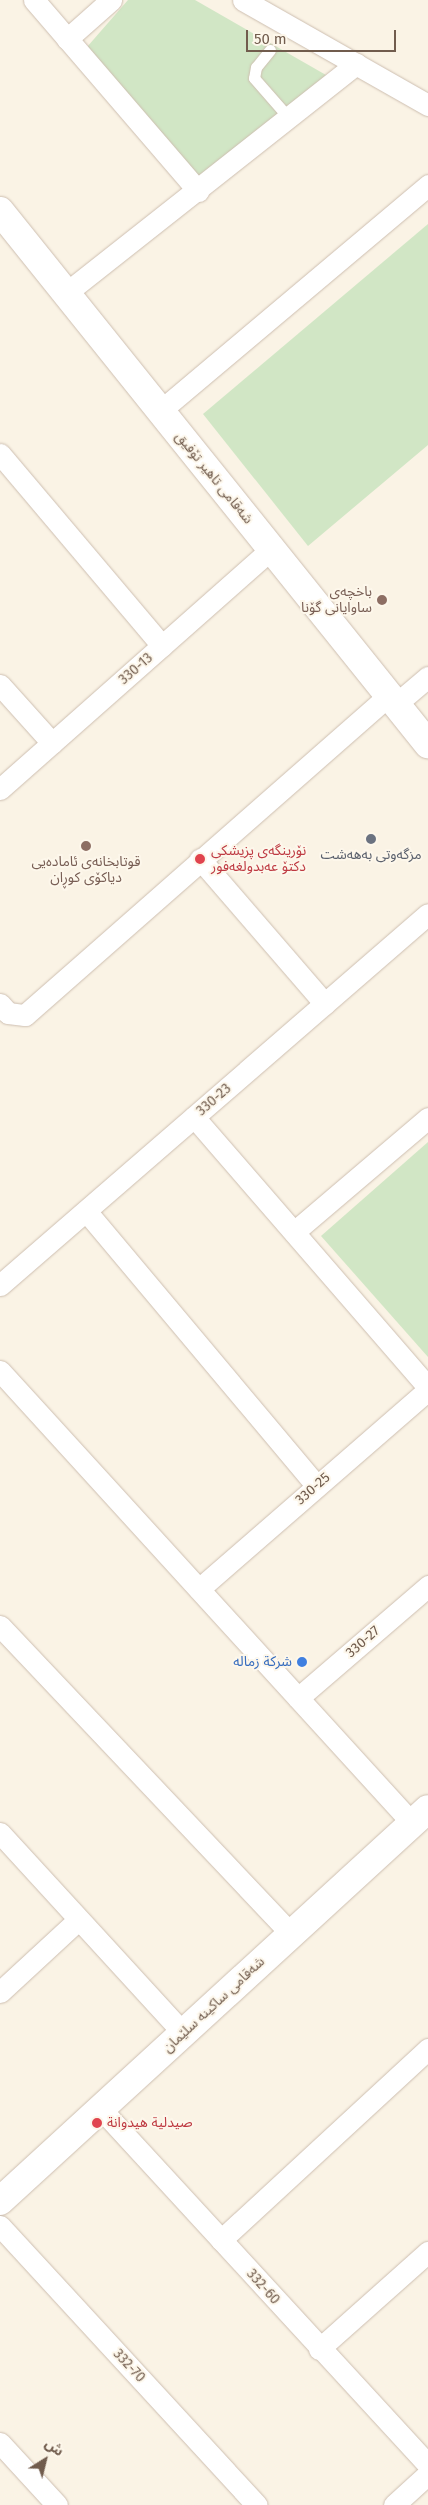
<!DOCTYPE html>
<html>
<head>
<meta charset="utf-8">
<style>
  body { margin:0 }
  #map { position:relative; width:428px; height:2505px; overflow:hidden; background:#faf3e5; font-family:"Fira Sans","Noto Sans Arabic",sans-serif }
  div>[style] { position:absolute }
  .green>* { inset:0; background:#d1e6c5 }
  .roads { filter:drop-shadow(0 0 1px #cdbeb0) drop-shadow(0 0 1px #cdbeb0) }
  .lane>* { height:11px; margin:-5.5px; padding:0 5.5px; transform-origin:5.5px; border-radius:5.5px; background:#fff }
  .street>* { height:21px; margin:-10.5px; padding:0 10.5px; transform-origin:10.5px; border-radius:10.5px; background:#fff }
  .secondary>* { height:28px; margin:-14px; padding:0 14px; transform-origin:14px; border-radius:14px; background:#fff }
  .dots>* { width:14px; height:14px; translate:-50% -50%; box-sizing:border-box; border:2px solid #fdf7eb; border-radius:50% }
  span { translate:-50% -50%; white-space:nowrap; text-align:center; line-height:1.15; -webkit-text-stroke:4px #fdf7eb; paint-order:stroke }
  .street-label { font-size:14px; color:#715c4d }
  .education-label { font-size:14px; color:#785e54 }
  .right { translate:-100% -50%; text-align:right }
  .health-label { font-size:14px; color:#be3a42 }
  .left { translate:0 -50%; text-align:left }
  .worship-label { font-size:14px; color:#5b616d }
  .shop-label { font-size:14px; color:#366cbe }
  .north { position:absolute; left:20px; top:2435px; width:50px; height:50px; -webkit-text-stroke:4px #fdf7eb; paint-order:stroke; rotate:36deg; font-size:14px; font-weight:700; line-height:20px; text-align:center; color:#715c4d }
  .north::after { content:''; display:block; margin:auto; width:18px; height:22px; background:#715c4d; clip-path:polygon(50% 0,100% 100%,50% 72%,0 100%) }
  .scale { position:absolute; left:246px; top:30px; width:150px; height:22px; box-sizing:border-box; border:2px solid #715c4d; border-top:0; padding-left:6px; font-size:15px; line-height:18px; white-space:nowrap; color:#715c4d; -webkit-text-stroke:4px #fdf7eb; paint-order:stroke }
</style>
</head>
<body>
<div id="map">
  <div class="green">
    <i style="clip-path:polygon(128px 0,195px 0,326px 75px,196px 181px,87px 47px)"></i>
    <i style="clip-path:polygon(428px 224px,428px 445px,308px 546px,203px 414px)"></i>
    <i style="clip-path:polygon(428px 1142px,428px 1357px,321px 1236px)"></i>
  </div>
  <div class="roads">
    <div class="lane">
      <i style="left:270px;top:50px;width:22px;rotate:129deg"></i>
      <i style="left:256px;top:67px;width:11px;rotate:100deg"></i>
      <i style="left:254px;top:78px;width:53px;rotate:48.8deg"></i>
    </div>
    <div class="street">
      <i style="left:34px;top:0;width:252px;rotate:49.3deg"></i>
      <i style="left:243px;top:0;width:213px;rotate:29.6deg"></i>
      <i style="left:67px;top:39px;width:59px;rotate:-41.6deg"></i>
      <i style="left:66px;top:293px;width:370px;rotate:-38.3deg"></i>
      <i style="left:160px;top:411px;width:351px;rotate:-40.1deg"></i>
      <i style="left:0;top:454px;width:251px;rotate:49.8deg"></i>
      <i style="left:0;top:685px;width:78px;rotate:48.1deg"></i>
      <i style="left:396px;top:704px;width:42px;rotate:-40.2deg"></i>
      <i style="left:0;top:789px;width:362px;rotate:-41.5deg"></i>
      <i style="left:200px;top:859px;width:191px;rotate:49.2deg"></i>
      <i style="left:0;top:1004px;width:12px;rotate:48deg"></i>
      <i style="left:8px;top:1013px;width:17px;rotate:7deg"></i>
      <i style="left:25px;top:1015px;width:485px;rotate:-41.3deg"></i>
      <i style="left:194px;top:1117px;width:357px;rotate:49.1deg"></i>
      <i style="left:86px;top:1211px;width:359px;rotate:50deg"></i>
      <i style="left:294px;top:1232px;width:176px;rotate:-40.4deg"></i>
      <i style="left:0;top:1285px;width:566px;rotate:-40.92deg"></i>
      <i style="left:0;top:1371px;width:612px;rotate:47.65deg"></i>
      <i style="left:199px;top:1589px;width:303px;rotate:-41deg"></i>
      <i style="left:0;top:1626px;width:424px;rotate:46.6deg"></i>
      <i style="left:298px;top:1698px;width:172px;rotate:-40.7deg"></i>
      <i style="left:0;top:1833px;width:271px;rotate:47.5deg"></i>
      <i style="left:0;top:1992px;width:106px;rotate:-42.7deg"></i>
      <i style="left:101px;top:2109px;width:483px;rotate:47.4deg"></i>
      <i style="left:0;top:2226px;width:379px;rotate:47.4deg"></i>
      <i style="left:221px;top:2240px;width:282px;rotate:-42.7deg"></i>
      <i style="left:319px;top:2349px;width:146px;rotate:-41.7deg"></i>
      <i style="left:0;top:2443px;width:84px;rotate:47.4deg"></i>
      <i style="left:394px;top:2505px;width:46px;rotate:-42.4deg"></i>
    </div>
    <div class="secondary">
      <i style="left:0;top:211px;width:684px;rotate:51.24deg"></i>
      <i style="left:0;top:2201px;width:580px;rotate:-42.49deg"></i>
    </div>
  </div>
  <div class="dots">
    <i style="left:382px;top:600px;background:#8d6e63"></i>
    <i style="left:371px;top:839px;background:#6b7280"></i>
    <i style="left:86px;top:846px;background:#8d6e63"></i>
    <i style="left:200px;top:859px;background:#e0444e"></i>
    <i style="left:302px;top:1662px;background:#3f7fe0"></i>
    <i style="left:97px;top:2123px;background:#e0444e"></i>
  </div>
  <div class="street-label">
    <span style="left:214px;top:478px;rotate:51deg">شەقامی تاهیر تۆفیق</span>
    <span style="left:136px;top:669px;rotate:-41deg">330-13</span>
    <span style="left:214px;top:1100px;rotate:-41deg">330-23</span>
    <span style="left:313px;top:1489px;rotate:-41deg">330-25</span>
    <span style="left:363px;top:1642px;rotate:-41deg">330-27</span>
    <span style="left:214px;top:2005px;rotate:-43deg">شەقامی ساکینە سلێمان</span>
    <span style="left:263px;top:2287px;rotate:48deg">332-60</span>
    <span style="left:129px;top:2366px;rotate:47deg">332-70</span>
  </div>
  <div class="education-label">
    <span class="right" style="left:372px;top:600px">باخچەی<br>ساوایانی گۆنا</span>
    <span style="left:86px;top:870px">قوتابخانەی ئامادەیی<br>دیاکۆی کوڕان</span>
  </div>
  <div class="health-label">
    <span class="left" style="left:211px;top:859px">نۆرینگەی پزیشکی<br>دکتۆ عەبدولغەفور</span>
    <span class="left" style="left:107px;top:2123px">صيدلية هيدوانة</span>
  </div>
  <div class="worship-label">
    <span style="left:371px;top:855px">مزگەوتی بەهەشت</span>
  </div>
  <div class="shop-label">
    <span class="right" style="left:292px;top:1662px">شركة زماله</span>
  </div>
  <div class="north">ش</div>
  <div class="scale">50 m</div>
</div>
</body>
</html>
